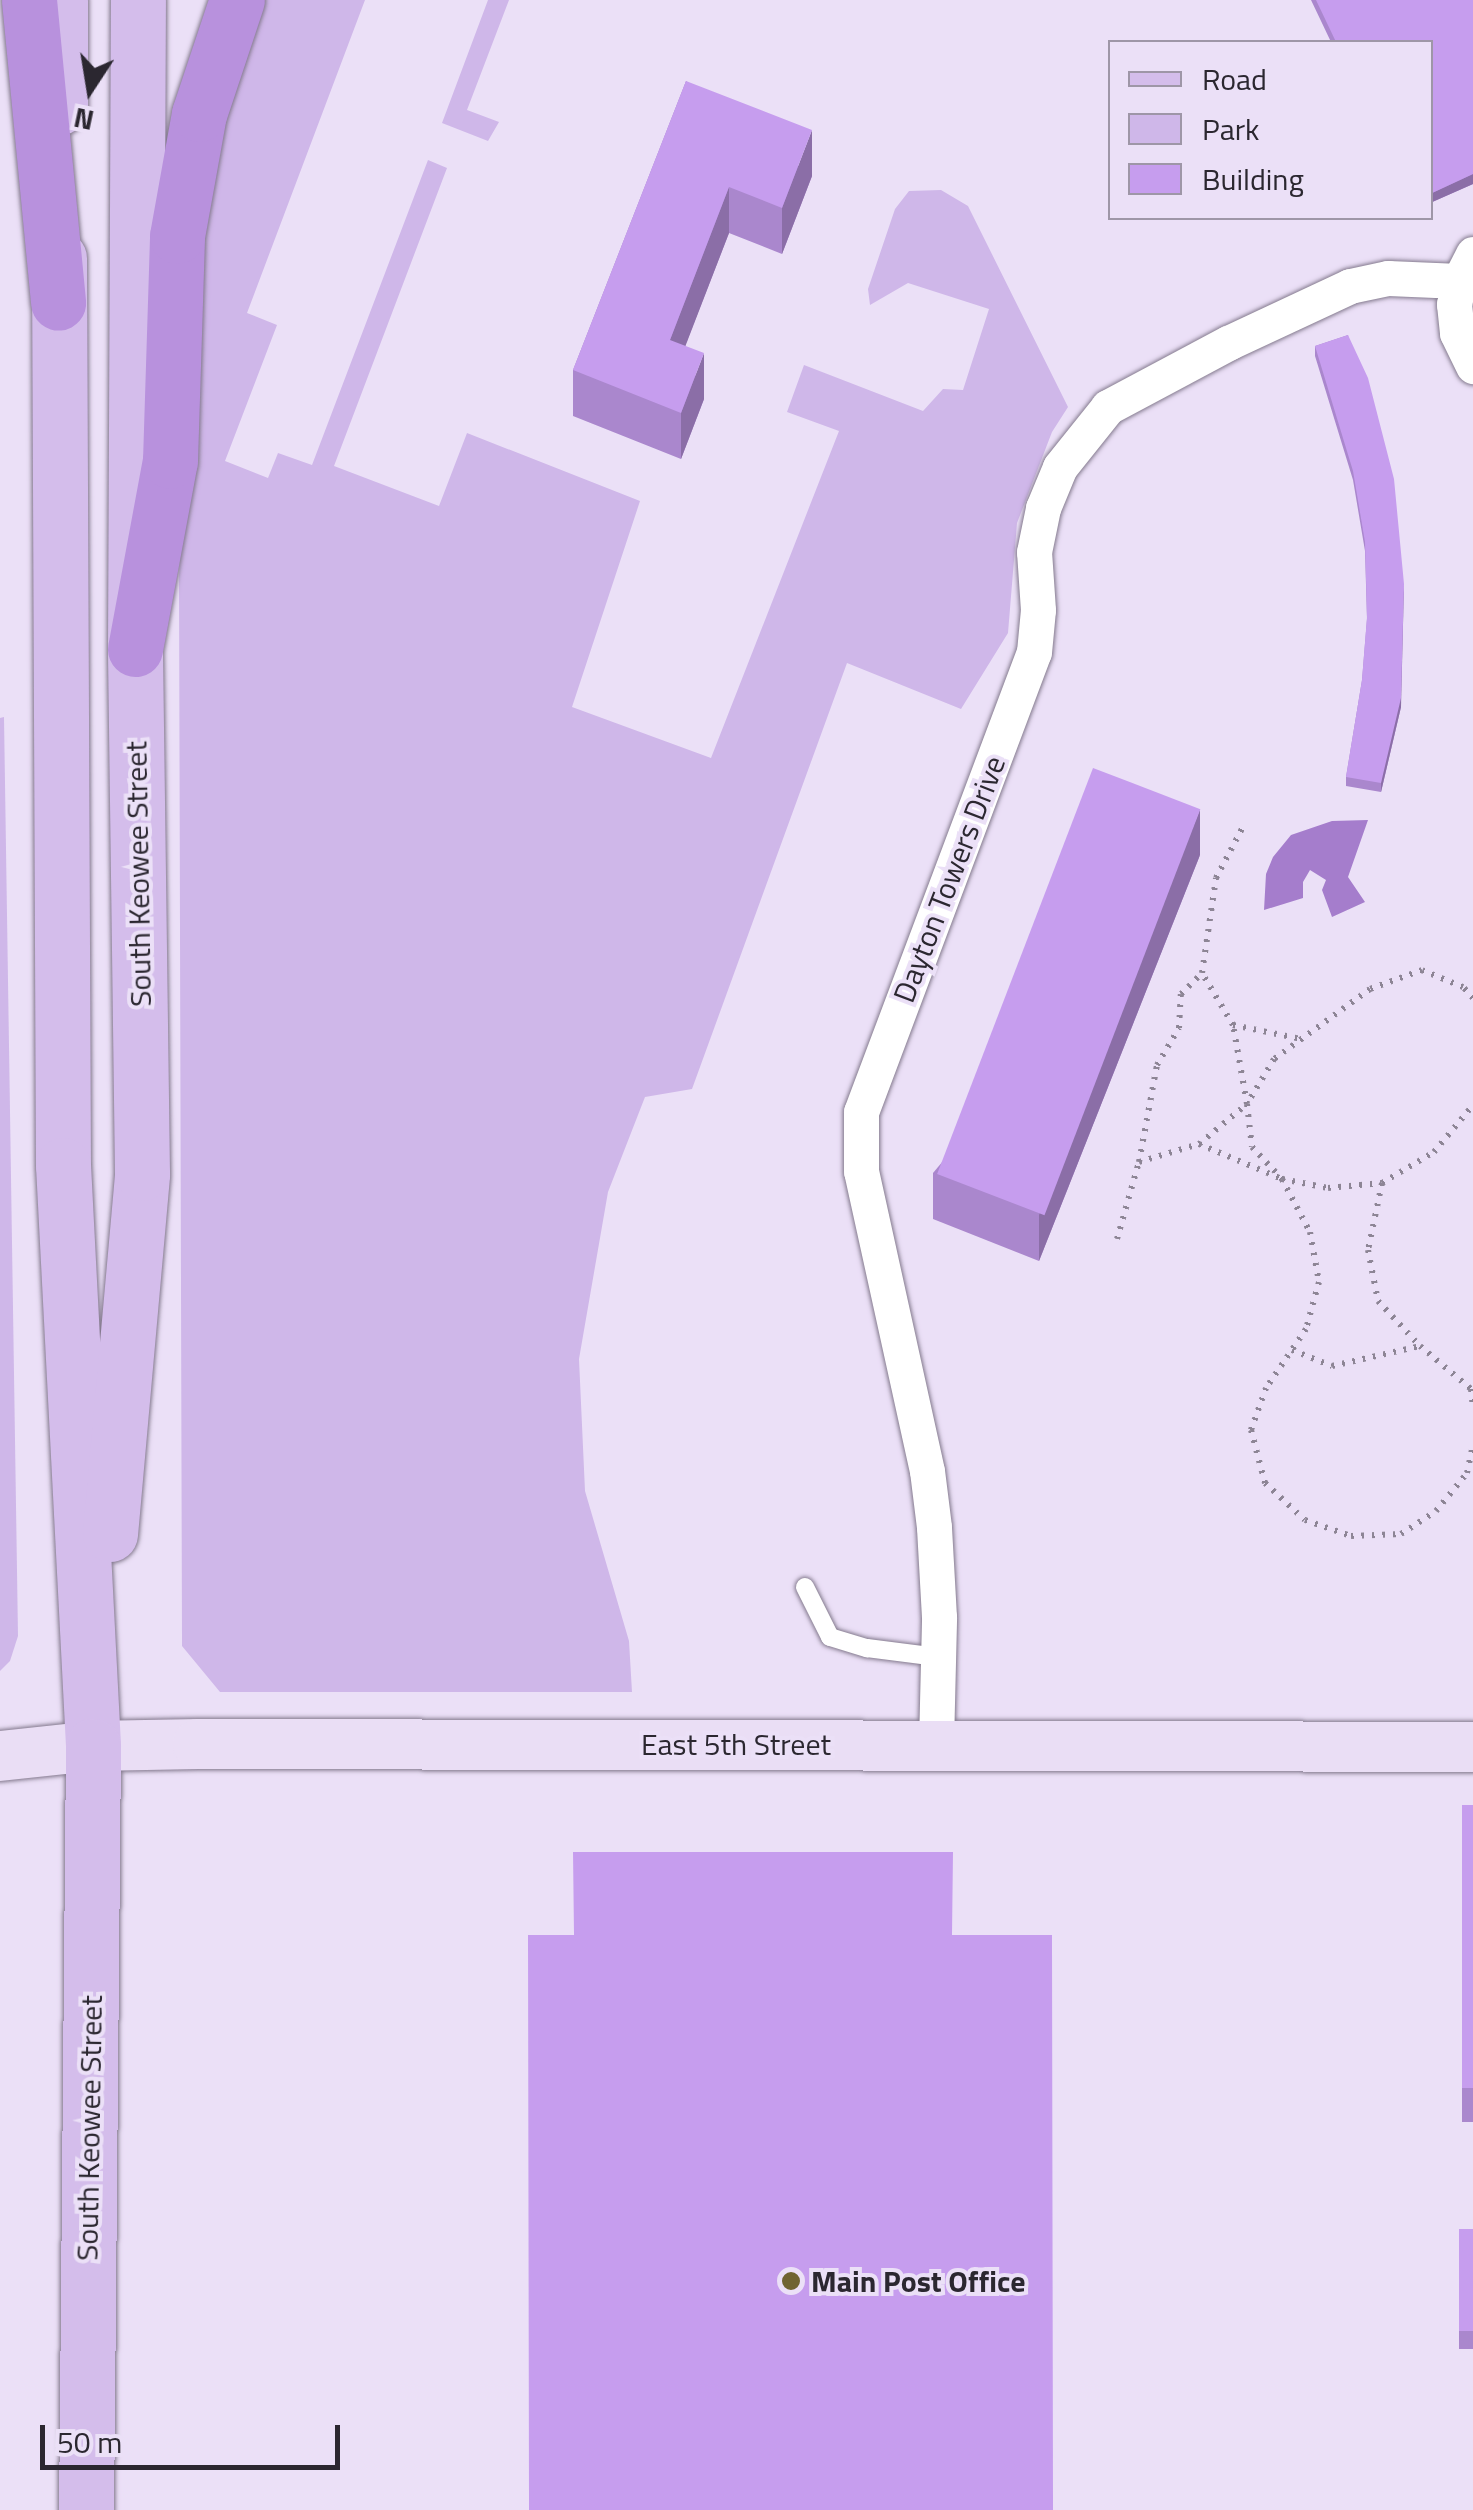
<!DOCTYPE html>
<html>
<head>
<meta charset="utf-8">
<style>
  body { margin:0 }
  #map { position:relative; width:1473px; height:2510px; overflow:hidden; background:#ebe0f7; font-family:"Titillium Web",sans-serif }
  div>[style] { position:absolute }
  .green>* { inset:0; background:#cfb7e9 }
  .water>* { inset:0; background:#a57dcc }
  .path>* { height:6px; margin-top:-3px; transform-origin:0; background:repeating-linear-gradient(90deg,#8d8595 0 2.5px,transparent 0 10.5px) }
  .roads { filter:drop-shadow(0 0 2px #847a8e) drop-shadow(0 0 2px #847a8e) }
  .lane>* { height:18px; margin:-9px; padding:0 9px; transform-origin:9px; border-radius:9px; background:#fff }
  .street>* { height:35px; margin:-17.5px; padding:0 17.5px; transform-origin:17.5px; border-radius:17.5px; background:#fff }
  .secondary>* { height:50px; margin:-25px; padding:0 25px; transform-origin:25px; border-radius:25px; background:#eadef5 }
  .primary>* { height:55px; margin:-27.5px; padding:0 27.5px; transform-origin:27.5px; border-radius:27.5px; background:#d4bdeb }
  .highway>* { height:55px; margin:-27.5px; padding:0 27.5px; transform-origin:27.5px; border-radius:27.5px; background:#b891dd }
  .wall>* { inset:0; background:#aa87cd; transform-origin:0 0 }
  .shaded-wall>* { inset:0; background:#8b6ea7 }
  .building>* { inset:0; background:#c69dee; transform-origin:0 0 }
  .dots>* { width:28px; height:28px; translate:-50% -50%; box-sizing:border-box; border:5px solid #ebe0f7; border-radius:50% }
  span { translate:-50% -50%; white-space:nowrap; text-align:center; line-height:1.15; -webkit-text-stroke:8px #ebe0f7; paint-order:stroke }
  .street-label { font-size:30px; color:#2b2730 }
  .poi-label { font-size:30px; color:#2b2730; font-weight:700 }
  .left { translate:0 -50%; text-align:left }
  .legend { position:absolute; left:1108px; top:40px; width:325px; height:180px; box-sizing:border-box; background:#ebe0f7; border:2px solid #9e96a7; margin:0; padding:12px 18px; list-style:none; font-size:30px; color:#2b2730 }
  .legend li { display:flex; align-items:center; gap:20px; height:50px }
  .legend b { width:50px; border:2px solid #9e96a7 }
  .north { position:absolute; left:40px; top:40px; width:100px; height:100px; -webkit-text-stroke:8px #ebe0f7; paint-order:stroke; rotate:192deg; font-size:28px; font-weight:700; line-height:40px; text-align:center; color:#2b2730 }
  .north::after { content:''; display:block; margin:auto; width:35px; height:45px; background:#2b2730; clip-path:polygon(50% 0,100% 100%,50% 72%,0 100%) }
  .scale { position:absolute; left:40px; top:2425px; width:300px; height:45px; box-sizing:border-box; border:5px solid #2b2730; border-top:0; padding-left:12px; font-size:30px; line-height:35px; white-space:nowrap; color:#2b2730; -webkit-text-stroke:8px #ebe0f7; paint-order:stroke }
</style>
</head>
<body>
<div id="map">
  <div class="green">
    <i style="clip-path:polygon(264px 0,365px 0,247px 313px,277px 325px,225px 461px,268px 478px,278px 453px,312px 465px,428px 160px,447px 168px,334px 466px,439px 506px,467px 433px,640px 501px,572px 707px,711px 758px,839px 431px,787px 412px,804px 365px,923px 411px,943px 389px,963px 390px,989px 309px,908px 283px,870px 305px,868px 289px,895px 209px,909px 191px,941px 190px,968px 206px,1068px 407px,1052px 432px,1017px 523px,1008px 633px,961px 709px,847px 663px,692px 1089px,645px 1097px,608px 1192px,579px 1359px,585px 1491px,629px 1641px,632px 1692px,220px 1692px,182px 1646px,179px 575px,195px 247px,222px 100px)"></i>
    <i style="clip-path:polygon(488px 0,509px 0,467px 110px,499px 122px,488px 141px,442px 123px)"></i>
    <i style="clip-path:polygon(4px 717px,18px 1636px,10px 1661px,0 1671px,0 718px)"></i>
  </div>
  <div class="water">
    <i style="clip-path:polygon(1368px 820px,1348px 877px,1365px 902px,1332px 917px,1322px 890px,1326px 880px,1310px 870px,1303px 882px,1303px 898px,1264px 910px,1266px 874px,1273px 857px,1291px 835px,1332px 821px)"></i>
  </div>
  <div class="path">
    <i style="left:1473px;top:998px;width:15px;rotate:-132deg"></i>
    <i style="left:1463px;top:987px;width:44px;rotate:-157.5deg"></i>
    <i style="left:1422px;top:970px;width:55px;rotate:159.9deg"></i>
    <i style="left:1370px;top:989px;width:119px;rotate:143.9deg"></i>
    <i style="left:1274px;top:1059px;width:52px;rotate:121deg"></i>
    <i style="left:1247px;top:1104px;width:43px;rotate:83.4deg"></i>
    <i style="left:1252px;top:1147px;width:44px;rotate:46.8deg"></i>
    <i style="left:1282px;top:1179px;width:47px;rotate:11.1deg"></i>
    <i style="left:1328px;top:1188px;width:54px;rotate:-5.3deg"></i>
    <i style="left:1382px;top:1183px;width:61px;rotate:-30.8deg"></i>
    <i style="left:1434px;top:1152px;width:61px;rotate:-50.3deg"></i>
    <i style="left:1233px;top:1025px;width:61px;rotate:-120.8deg"></i>
    <i style="left:1202px;top:973px;width:96px;rotate:-81.6deg"></i>
    <i style="left:1216px;top:878px;width:62px;rotate:-62.2deg"></i>
    <i style="left:1199px;top:1144px;width:90px;rotate:22.9deg"></i>
    <i style="left:1282px;top:1179px;width:60px;rotate:62.2deg"></i>
    <i style="left:1310px;top:1232px;width:51px;rotate:79.8deg"></i>
    <i style="left:1319px;top:1282px;width:49px;rotate:105.5deg"></i>
    <i style="left:1306px;top:1329px;width:71px;rotate:124.1deg"></i>
    <i style="left:1266px;top:1388px;width:45px;rotate:109.7deg"></i>
    <i style="left:1251px;top:1430px;width:55px;rotate:75.2deg"></i>
    <i style="left:1265px;top:1483px;width:54px;rotate:42.8deg"></i>
    <i style="left:1305px;top:1520px;width:49px;rotate:19.2deg"></i>
    <i style="left:1351px;top:1536px;width:50px;rotate:-2.3deg"></i>
    <i style="left:1401px;top:1534px;width:42px;rotate:-33.3deg"></i>
    <i style="left:1436px;top:1511px;width:49px;rotate:-50.8deg"></i>
    <i style="left:1467px;top:1473px;width:29px;rotate:-78deg"></i>
    <i style="left:1139px;top:1162px;width:63px;rotate:-16.7deg"></i>
    <i style="left:1199px;top:1144px;width:62px;rotate:-39.8deg"></i>
    <i style="left:1247px;top:1104px;width:80px;rotate:-100deg"></i>
    <i style="left:1233px;top:1025px;width:69px;rotate:11.6deg"></i>
    <i style="left:1382px;top:1183px;width:68px;rotate:101.8deg"></i>
    <i style="left:1368px;top:1250px;width:52px;rotate:78.9deg"></i>
    <i style="left:1378px;top:1301px;width:62px;rotate:47deg"></i>
    <i style="left:1420px;top:1346px;width:67px;rotate:40.1deg"></i>
    <i style="left:1471px;top:1389px;width:18px;rotate:84deg"></i>
    <i style="left:1117px;top:1239px;width:80px;rotate:-74.1deg"></i>
    <i style="left:1139px;top:1162px;width:99px;rotate:-79.5deg"></i>
    <i style="left:1157px;top:1065px;width:43px;rotate:-59.3deg"></i>
    <i style="left:1179px;top:1028px;width:34px;rotate:-87deg"></i>
    <i style="left:1181px;top:994px;width:30px;rotate:-45deg"></i>
    <i style="left:1292px;top:1350px;width:43px;rotate:21.8deg"></i>
    <i style="left:1332px;top:1366px;width:90px;rotate:-12.8deg"></i>
  </div>
  <div class="roads">
    <div class="lane">
      <i style="left:805px;top:1587px;width:56px;rotate:63.4deg"></i>
      <i style="left:830px;top:1637px;width:39px;rotate:17deg"></i>
      <i style="left:867px;top:1648px;width:71px;rotate:7.3deg"></i>
    </div>
    <div class="street">
      <i style="left:1473px;top:254px;width:30px;rotate:117deg"></i>
      <i style="left:1459px;top:281px;width:24px;rotate:102deg"></i>
      <i style="left:1454px;top:304px;width:29px;rotate:84deg"></i>
      <i style="left:1457px;top:333px;width:37px;rotate:64deg"></i>
      <i style="left:936px;top:1744px;width:127px;rotate:-88.6deg"></i>
      <i style="left:939px;top:1617px;width:90px;rotate:-93.2deg"></i>
      <i style="left:934px;top:1527px;width:56px;rotate:-97.1deg"></i>
      <i style="left:927px;top:1471px;width:307px;rotate:-102.4deg"></i>
      <i style="left:861px;top:1171px;width:59px;rotate:-90deg"></i>
      <i style="left:861px;top:1112px;width:491px;rotate:-69.4deg"></i>
      <i style="left:1034px;top:652px;width:42px;rotate:-84.6deg"></i>
      <i style="left:1038px;top:610px;width:58px;rotate:-93.9deg"></i>
      <i style="left:1034px;top:552px;width:45px;rotate:-78.4deg"></i>
      <i style="left:1043px;top:508px;width:44px;rotate:-67.5deg"></i>
      <i style="left:1060px;top:467px;width:77px;rotate:-51.3deg"></i>
      <i style="left:1108px;top:407px;width:136px;rotate:-28.1deg"></i>
      <i style="left:1228px;top:343px;width:135px;rotate:-25deg"></i>
      <i style="left:1350px;top:286px;width:39px;rotate:-12deg"></i>
      <i style="left:1388px;top:278px;width:71px;rotate:2.4deg"></i>
    </div>
    <div class="secondary">
      <i style="left:0;top:1756px;width:94px;rotate:-6.1deg"></i>
      <i style="left:93px;top:1746px;width:105px;rotate:-1.1deg"></i>
      <i style="left:198px;top:1744px;width:1275px;rotate:0.13deg"></i>
    </div>
    <div class="primary">
      <i style="left:60px;top:107px;width:107px;rotate:-90deg"></i>
      <i style="left:59px;top:258px;width:907px;rotate:89.75deg"></i>
      <i style="left:63px;top:1165px;width:582px;rotate:87.04deg"></i>
      <i style="left:93px;top:1746px;width:764px;rotate:90.52deg"></i>
      <i style="left:110px;top:1534px;width:362px;rotate:-84.9deg"></i>
      <i style="left:142px;top:1173px;width:524px;rotate:-90.77deg"></i>
      <i style="left:135px;top:649px;width:649px;rotate:-89.74deg"></i>
    </div>
    <div class="highway">
      <i style="left:29px;top:0;width:304px;rotate:84.5deg"></i>
      <i style="left:135px;top:649px;width:191px;rotate:-79.5deg"></i>
      <i style="left:170px;top:461px;width:225px;rotate:-88.2deg"></i>
      <i style="left:177px;top:236px;width:124px;rotate:-79.8deg"></i>
      <i style="left:199px;top:114px;width:120px;rotate:-71.6deg"></i>
    </div>
  </div>
  <div class="wall">
    <i style="clip-path:polygon(1311px 0,1473px 0,1473px 184px,1430px 203px,1430px 42px,1331px 42px)"></i>
    <i style="clip-path:polygon(686px 81px,812px 176px,782px 254px,729px 233px,685px 346px,704px 399px,681px 459px,573px 416px,573px 370px)"></i>
    <i style="clip-path:polygon(1348px 335px,1401px 707px,1381px 792px,1346px 786px,1346px 777px,1362px 680px,1367px 619px,1365px 551px,1353px 480px,1315px 356px,1315px 346px)"></i>
    <i style="clip-path:polygon(1200px 855px,1039px 1261px,933px 1219px,933px 1173px)"></i>
    <i style="left:1462px;top:1805px;width:11px;height:317px"></i>
    <i style="left:1473px;top:2229px;width:120px;height:14px;rotate:90deg"></i>
  </div>
  <div class="shaded-wall">
    <i style="clip-path:polygon(812px 130px,812px 176px,782px 254px,782px 208px)"></i>
    <i style="clip-path:polygon(1473px 174px,1473px 184px,1430px 203px,1430px 194px)"></i>
    <i style="clip-path:polygon(729px 187px,729px 233px,670px 386px,670px 340px)"></i>
    <i style="clip-path:polygon(704px 353px,704px 399px,681px 459px,681px 413px)"></i>
    <i style="clip-path:polygon(1404px 584px,1401px 707px,1381px 792px,1381px 783px)"></i>
    <i style="clip-path:polygon(1200px 809px,1200px 855px,1039px 1261px,1039px 1215px)"></i>
  </div>
  <div class="building">
    <i style="clip-path:polygon(1316px 0,1473px 0,1473px 174px,1430px 194px,1430px 42px,1336px 42px)"></i>
    <i style="clip-path:polygon(686px 81px,812px 130px,782px 208px,729px 187px,670px 340px,704px 353px,681px 413px,573px 370px)"></i>
    <i style="clip-path:polygon(1348px 335px,1368px 378px,1394px 479px,1404px 584px,1401px 698px,1381px 783px,1346px 777px,1362px 680px,1367px 617px,1365px 542px,1353px 471px,1315px 346px)"></i>
    <i style="left:1093px;top:768px;width:115px;height:435px;rotate:21deg"></i>
    <i style="left:1462px;top:1805px;width:11px;height:283px"></i>
    <i style="clip-path:polygon(573px 1852px,953px 1852px,952px 1935px,1052px 1935px,1053px 2510px,529px 2510px,528px 1935px,574px 1935px)"></i>
    <i style="left:1473px;top:2229px;width:102px;height:14px;rotate:90deg"></i>
  </div>
  <div class="dots">
    <i style="left:791px;top:2281px;background:#706431"></i>
  </div>
  <div class="street-label">
    <span style="left:138px;top:874px;rotate:-91deg">South Keowee Street</span>
    <span style="left:949px;top:879px;rotate:-69deg">Dayton Towers Drive</span>
    <span style="left:736px;top:1744px">East 5th Street</span>
    <span style="left:89px;top:2128px;rotate:-89deg">South Keowee Street</span>
  </div>
  <div class="poi-label">
    <span class="left" style="left:811px;top:2281px">Main Post Office</span>
  </div>
  <ul class="legend">
  <li><b style="height:12px;background:#d4bdeb"></b>Road</li>
  <li><b style="height:28px;background:#cfb7e9"></b>Park</li>
  <li><b style="height:28px;background:#c69dee"></b>Building</li>
  </ul>
  <div class="north">N</div>
  <div class="scale">50 m</div>
</div>
</body>
</html>
